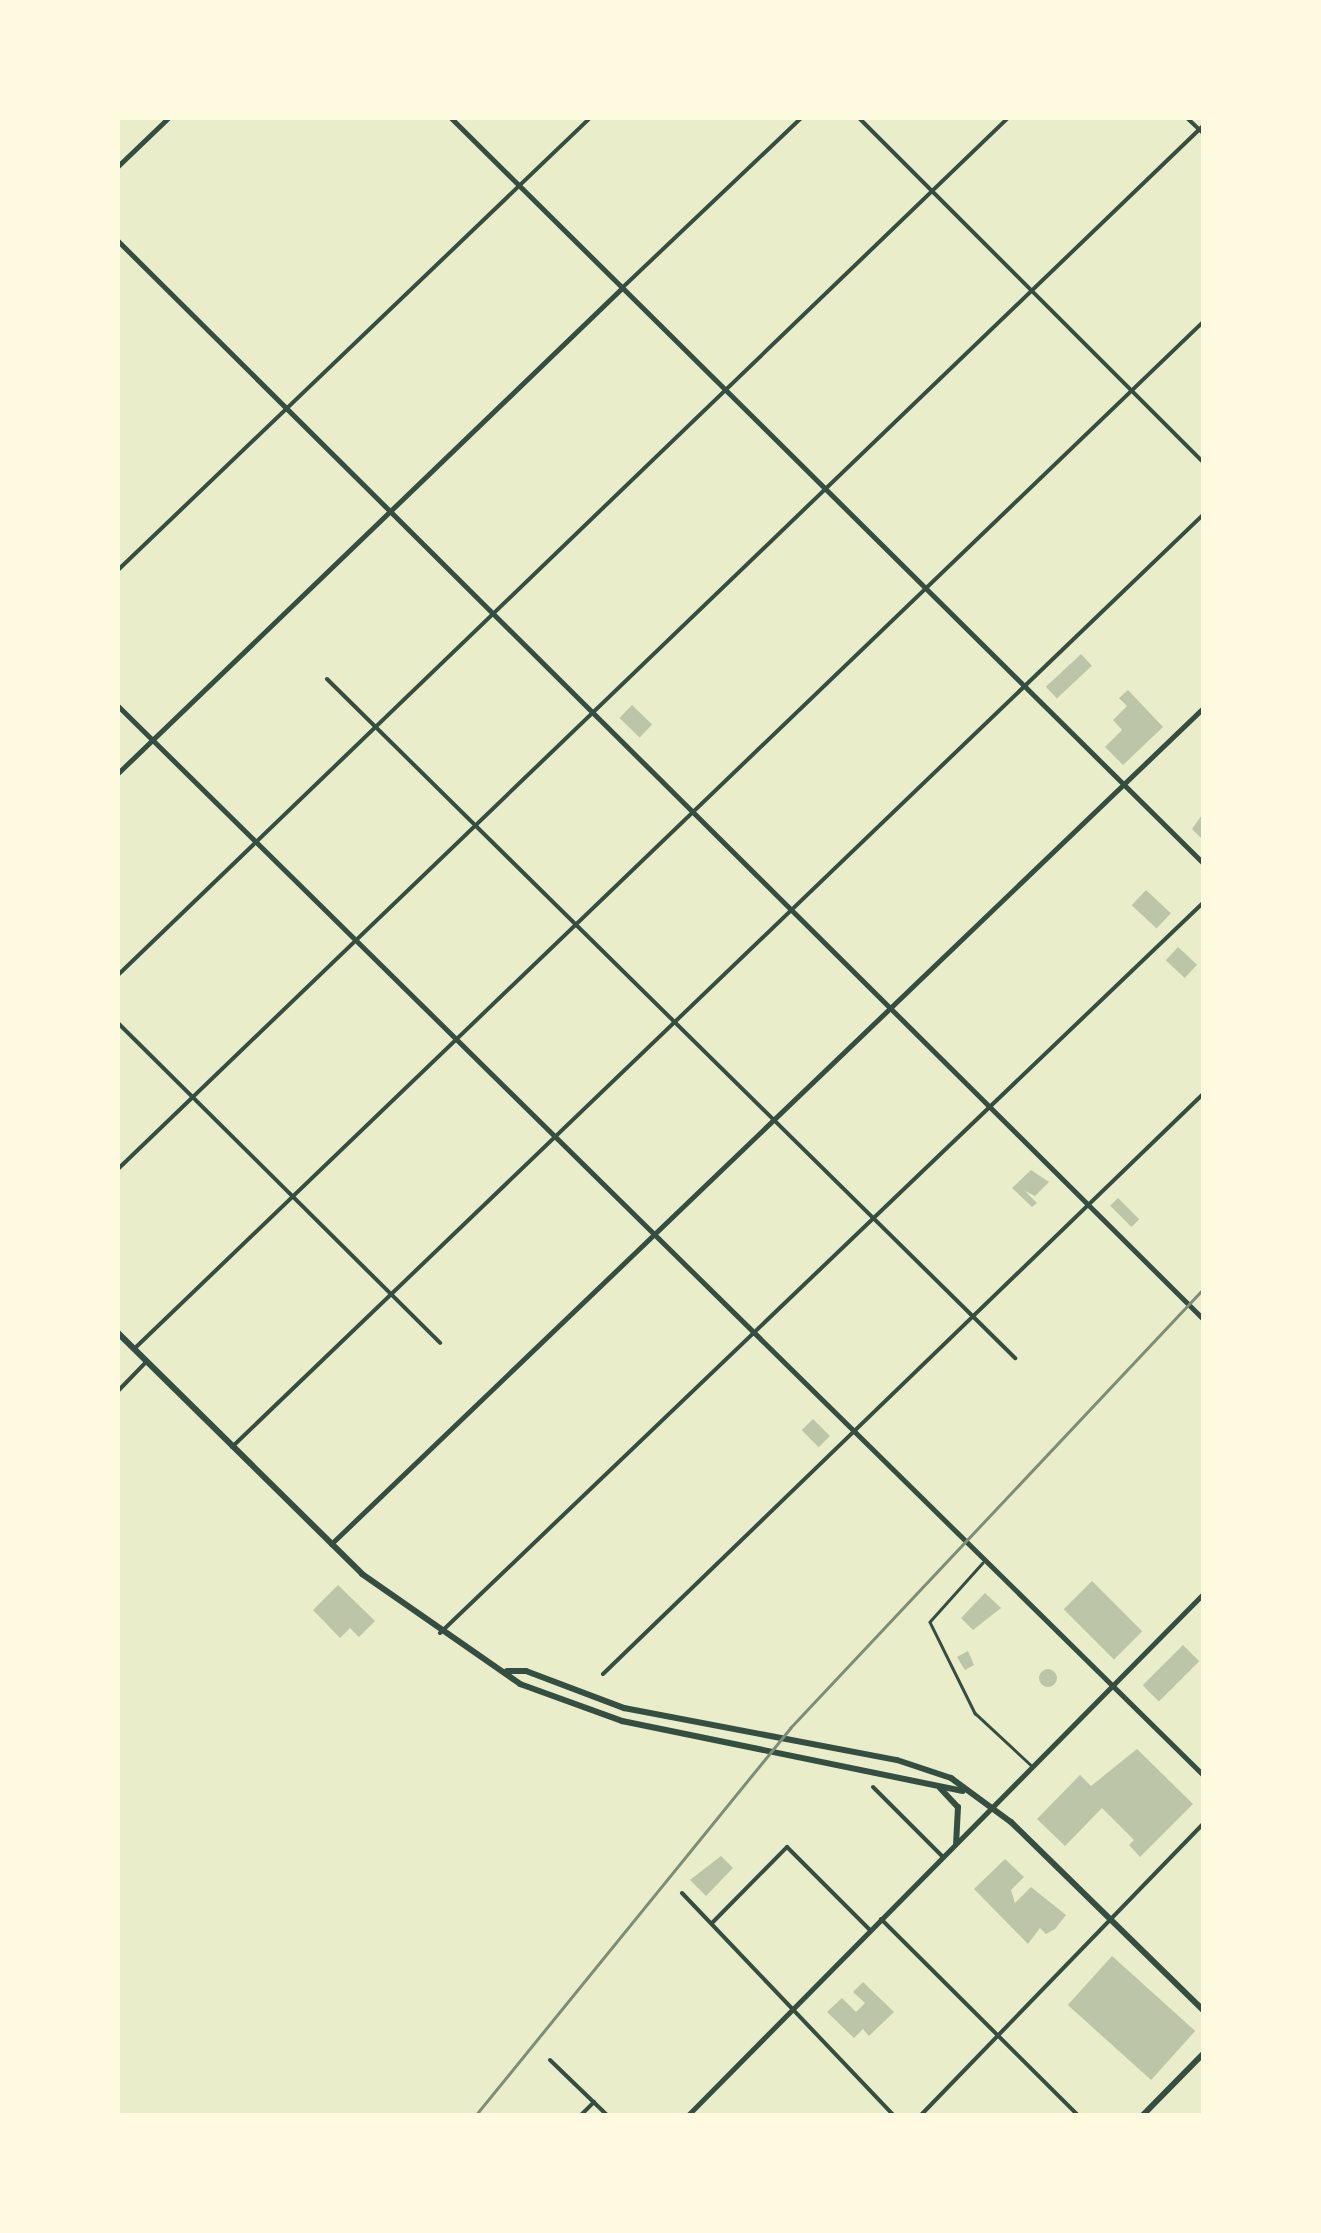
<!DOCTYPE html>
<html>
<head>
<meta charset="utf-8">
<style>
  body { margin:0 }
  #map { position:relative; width:1321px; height:2233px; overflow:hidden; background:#e9edc9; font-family:"Libre Baskerville",serif }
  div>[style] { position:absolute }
  .building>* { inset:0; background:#bcc5a7; transform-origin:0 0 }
  .round { border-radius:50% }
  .service>* { height:2.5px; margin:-1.25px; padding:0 1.25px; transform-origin:1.25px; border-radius:1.25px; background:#344e41 }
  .minor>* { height:4px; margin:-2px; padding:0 2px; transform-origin:2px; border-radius:2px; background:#344e41 }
  .tertiary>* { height:5px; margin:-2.5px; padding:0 2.5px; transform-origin:2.5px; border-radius:2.5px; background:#344e41 }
  .secondary>* { height:6px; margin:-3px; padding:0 3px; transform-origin:3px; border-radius:3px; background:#344e41 }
  .primary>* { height:6px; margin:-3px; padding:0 3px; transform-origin:3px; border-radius:3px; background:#344e41 }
  .rail>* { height:2.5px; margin:-1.25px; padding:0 1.25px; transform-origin:1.25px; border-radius:1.25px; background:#7c8e77 }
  span { translate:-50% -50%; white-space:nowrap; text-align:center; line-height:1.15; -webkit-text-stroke:8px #fefae0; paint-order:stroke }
  .frame { position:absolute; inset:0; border:120px solid #fefae0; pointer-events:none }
</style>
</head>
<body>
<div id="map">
  <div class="building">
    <i style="left:1081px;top:654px;width:16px;height:48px;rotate:47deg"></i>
    <i style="clip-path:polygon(1128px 690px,1163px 727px,1123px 765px,1105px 747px,1122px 730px,1113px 720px,1127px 706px,1119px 698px)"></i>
    <i style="left:632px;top:705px;width:28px;height:18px;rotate:44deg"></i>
    <i style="clip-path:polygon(1204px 812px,1204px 841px,1192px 829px)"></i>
    <i style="left:1146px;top:890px;width:34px;height:21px;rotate:43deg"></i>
    <i style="left:1178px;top:947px;width:26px;height:18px;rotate:43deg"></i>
    <i style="clip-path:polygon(1031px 1170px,1049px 1182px,1035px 1196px,1025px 1191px,1037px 1203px,1032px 1207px,1012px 1188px)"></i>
    <i style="left:1118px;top:1198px;width:30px;height:11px;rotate:45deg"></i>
    <i style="left:813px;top:1419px;width:24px;height:16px;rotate:45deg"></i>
    <i style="left:1092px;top:1581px;width:71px;height:40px;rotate:45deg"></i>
    <i style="clip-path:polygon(338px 1585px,375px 1621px,359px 1637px,350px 1628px,340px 1638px,313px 1610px)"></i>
    <i style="clip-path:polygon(985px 1593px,1001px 1608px,973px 1630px,961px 1618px)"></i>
    <i style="left:1183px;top:1645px;width:23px;height:57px;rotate:45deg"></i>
    <i style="clip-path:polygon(968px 1651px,974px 1665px,965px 1670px,957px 1657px)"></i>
    <i class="round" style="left:1039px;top:1669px;width:18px;height:18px"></i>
    <i style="clip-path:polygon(1137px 1749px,1193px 1804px,1140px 1857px,1129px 1845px,1134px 1840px,1102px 1808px,1065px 1846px,1037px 1819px,1080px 1775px,1091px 1786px)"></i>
    <i style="clip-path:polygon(721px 1856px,733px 1868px,706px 1896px,690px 1880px)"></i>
    <i style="clip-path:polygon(1005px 1859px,1024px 1877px,1011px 1890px,1015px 1903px,1031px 1887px,1066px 1915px,1055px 1929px,1046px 1934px,1040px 1928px,1028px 1944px,974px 1889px)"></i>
    <i style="left:1112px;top:1956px;width:112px;height:66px;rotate:42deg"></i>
    <i style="clip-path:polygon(863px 1982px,894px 2012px,869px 2036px,863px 2029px,854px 2038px,827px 2012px,842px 1998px,856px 2012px,865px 2003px,853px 1992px)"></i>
  </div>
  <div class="service">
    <i style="left:983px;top:1563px;width:79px;rotate:131.9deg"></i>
    <i style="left:930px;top:1622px;width:102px;rotate:63.7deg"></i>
    <i style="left:975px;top:1713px;width:76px;rotate:42.9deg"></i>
  </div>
  <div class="minor">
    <i style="left:859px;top:118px;width:488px;rotate:45deg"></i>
    <i style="left:1187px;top:118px;width:23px;rotate:43deg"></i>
    <i style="left:622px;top:288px;width:247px;rotate:-43.5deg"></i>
    <i style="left:118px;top:570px;width:654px;rotate:-43.76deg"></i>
    <i style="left:327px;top:679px;width:967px;rotate:44.62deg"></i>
    <i style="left:118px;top:975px;width:1236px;rotate:-43.92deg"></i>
    <i style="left:118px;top:1023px;width:454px;rotate:44.8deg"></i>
    <i style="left:118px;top:1169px;width:1506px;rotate:-43.87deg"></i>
    <i style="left:134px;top:1349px;width:1484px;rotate:-43.85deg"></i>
    <i style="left:118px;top:1391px;width:42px;rotate:-46deg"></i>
    <i style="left:232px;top:1447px;width:1347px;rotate:-43.83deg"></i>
    <i style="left:440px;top:1633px;width:1057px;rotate:-43.74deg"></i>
    <i style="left:603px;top:1674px;width:836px;rotate:-44.03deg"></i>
    <i style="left:873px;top:1787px;width:99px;rotate:45deg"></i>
    <i style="left:682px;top:1893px;width:308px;rotate:46.4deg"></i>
    <i style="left:881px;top:1919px;width:279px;rotate:44.9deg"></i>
    <i style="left:712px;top:1923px;width:107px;rotate:-45.4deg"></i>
    <i style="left:787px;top:1847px;width:117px;rotate:45deg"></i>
    <i style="left:550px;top:2060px;width:81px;rotate:44deg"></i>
    <i style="left:580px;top:2116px;width:20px;rotate:-45deg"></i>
    <i style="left:920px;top:2116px;width:408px;rotate:-45.9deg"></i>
  </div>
  <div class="tertiary">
    <i style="left:451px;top:118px;width:1060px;rotate:44.73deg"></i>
    <i style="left:118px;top:166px;width:69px;rotate:-43.8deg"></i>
    <i style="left:118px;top:241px;width:1531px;rotate:44.81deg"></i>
    <i style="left:118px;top:706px;width:1525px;rotate:44.57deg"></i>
    <i style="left:118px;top:773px;width:699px;rotate:-43.9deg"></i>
    <i style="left:331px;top:1544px;width:1209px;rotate:-43.79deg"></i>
    <i style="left:687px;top:2116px;width:735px;rotate:-45.33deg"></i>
  </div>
  <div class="secondary">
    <i style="left:118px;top:1333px;width:343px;rotate:44.6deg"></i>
    <i style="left:362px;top:1574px;width:193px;rotate:34.8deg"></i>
    <i style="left:520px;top:1684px;width:109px;rotate:19.9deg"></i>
    <i style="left:622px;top:1721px;width:348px;rotate:11.6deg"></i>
    <i style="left:507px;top:1671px;width:19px"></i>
    <i style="left:526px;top:1671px;width:105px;rotate:20.7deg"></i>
    <i style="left:624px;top:1708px;width:278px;rotate:10.8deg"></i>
    <i style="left:897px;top:1760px;width:57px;rotate:18.4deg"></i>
    <i style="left:951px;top:1778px;width:74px;rotate:36.3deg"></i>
    <i style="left:1011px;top:1822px;width:270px;rotate:44.4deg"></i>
    <i style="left:940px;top:1788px;width:26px;rotate:47deg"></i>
    <i style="left:958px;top:1807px;width:36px;rotate:93deg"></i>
  </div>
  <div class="primary">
    <i style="left:1142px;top:2116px;width:88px;rotate:-45.5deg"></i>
  </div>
  <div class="rail">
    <i style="left:475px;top:2116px;width:500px;rotate:-50.9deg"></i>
    <i style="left:790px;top:1728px;width:604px;rotate:-46.74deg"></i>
  </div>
  <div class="frame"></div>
</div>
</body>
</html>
